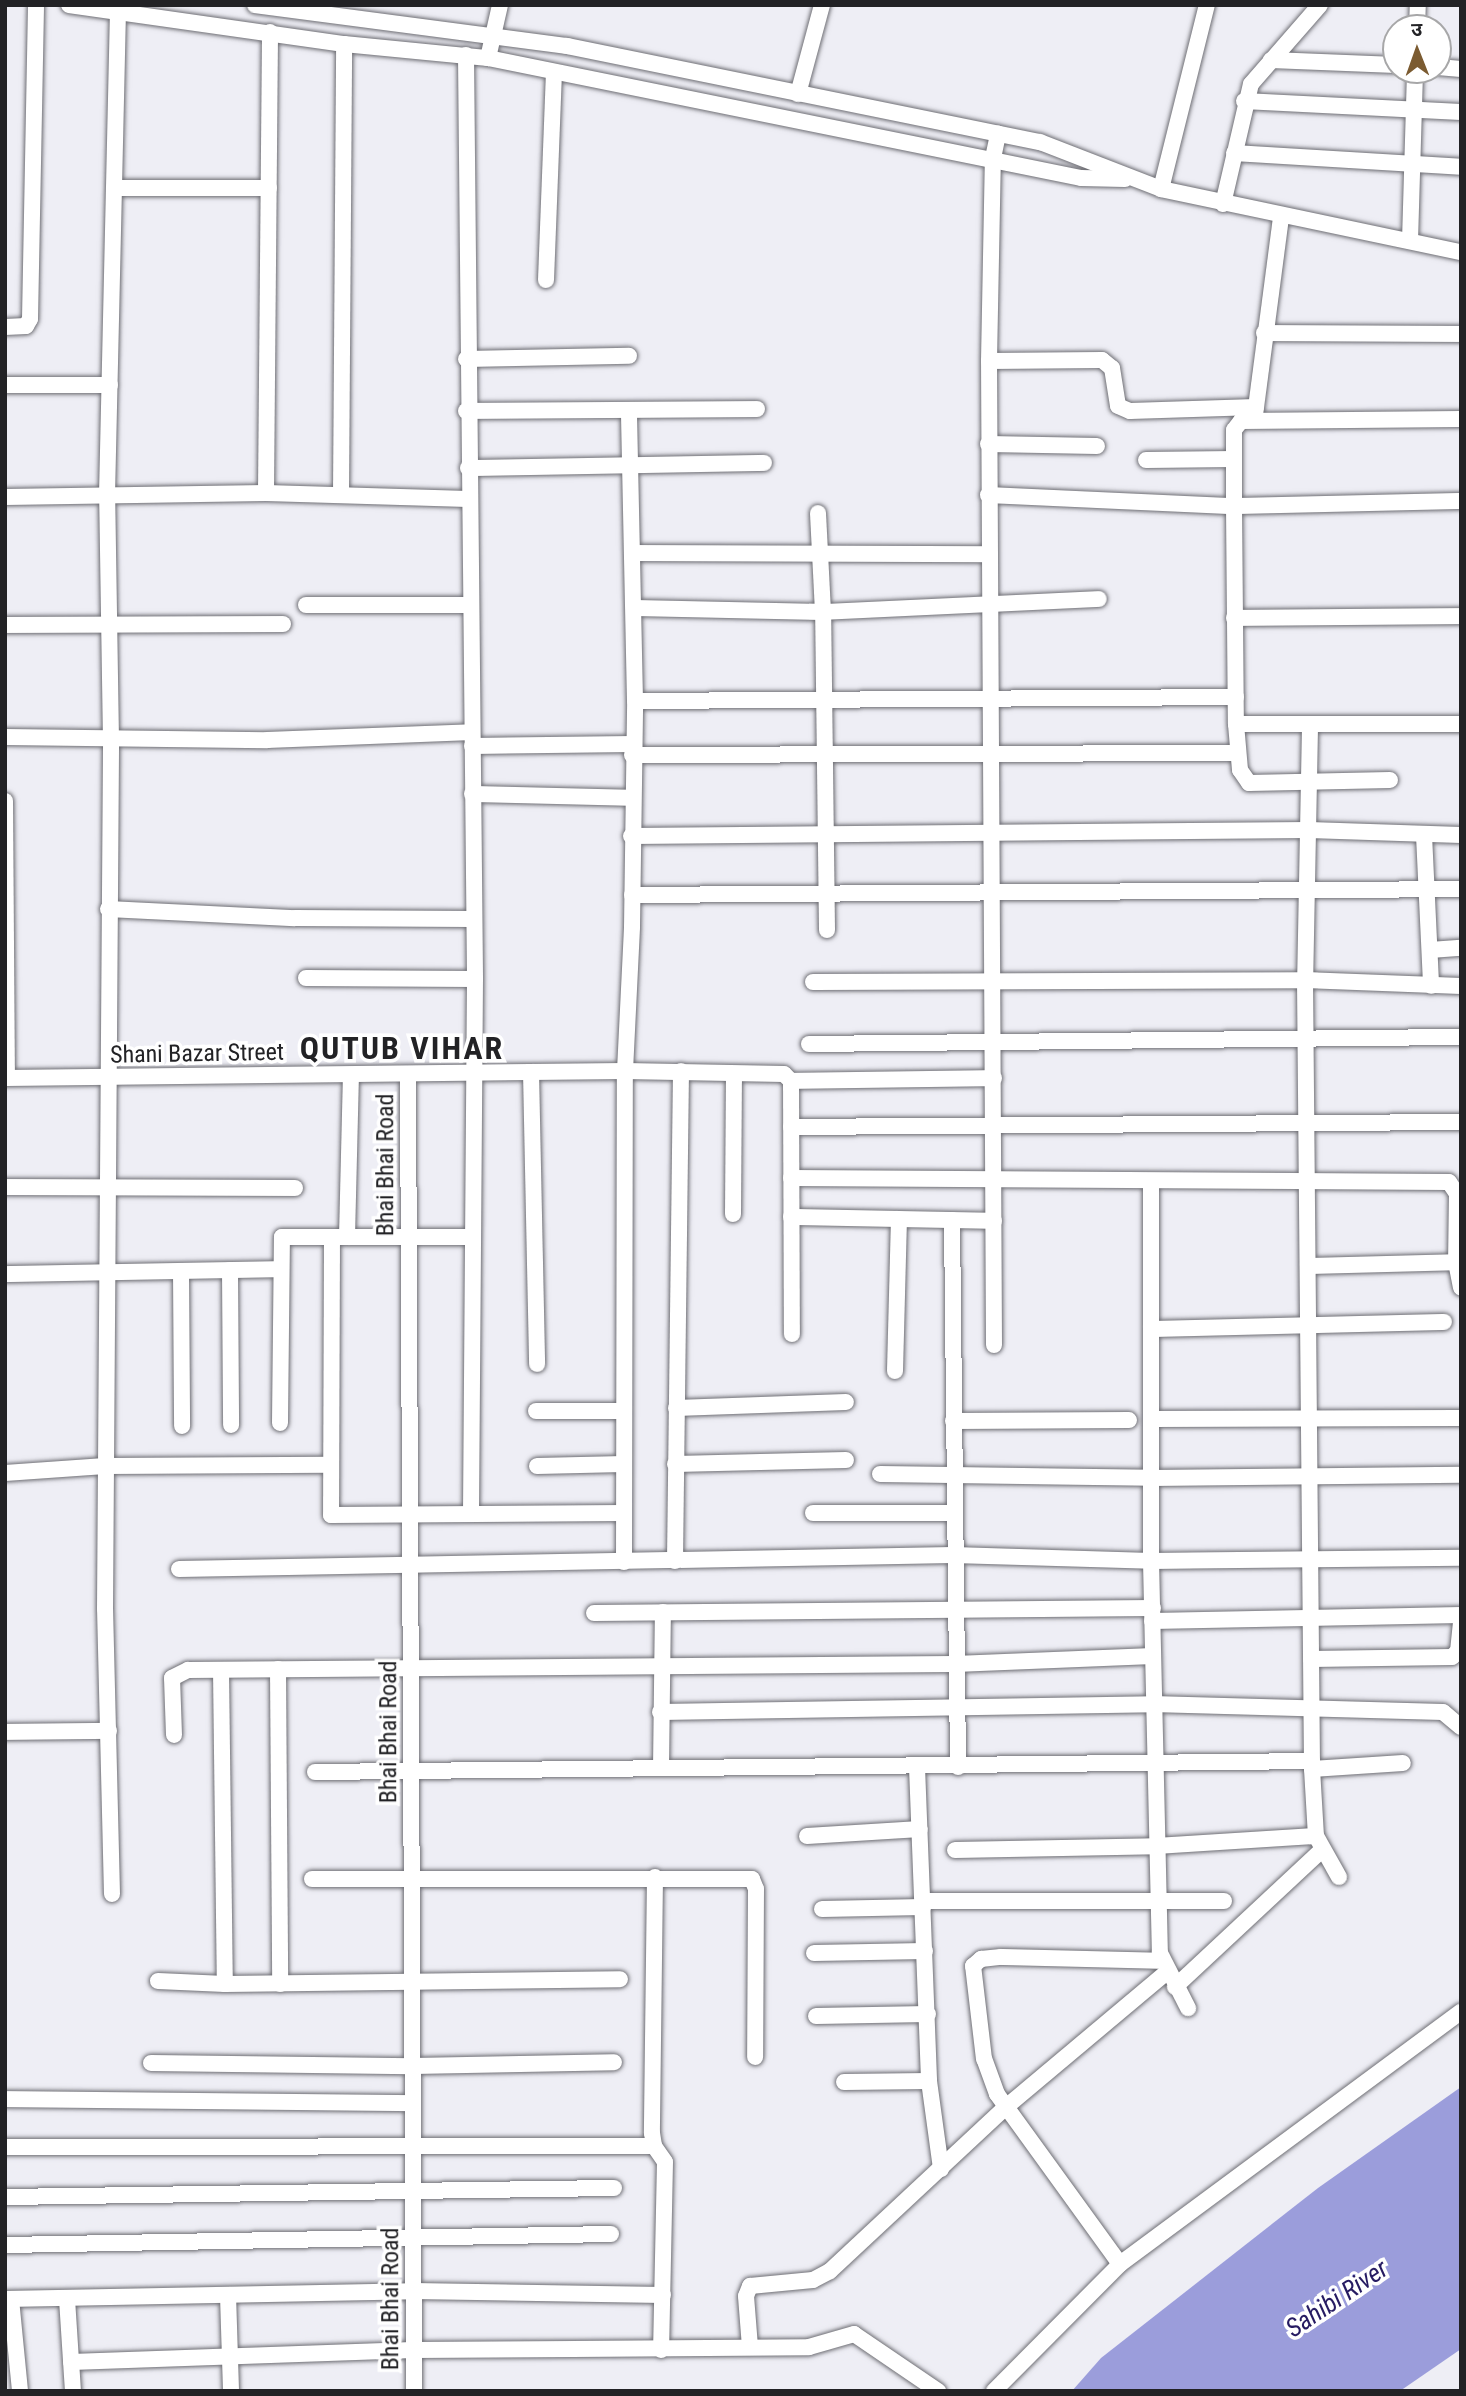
<!DOCTYPE html>
<html>
<head>
<meta charset="utf-8">
<style>
  body { margin:0 }
  #map { position:relative; width:1466px; height:2396px; overflow:hidden; background:#eeeef5; font-family:"Roboto Condensed","Noto Sans Devanagari",sans-serif }
  div>[style] { position:absolute }
  .water>* { inset:0; background:#9b9ddb }
  .roads { filter:drop-shadow(0 0 2px #6e6e74) drop-shadow(0 0 2px #6e6e74) }
  .minor>* { height:16px; margin:-8px; padding:0 8px; transform-origin:8px; border-radius:8px; background:#fff }
  span { translate:-50% -50%; white-space:nowrap; text-align:center; line-height:1.15; -webkit-text-stroke:7px #fff; paint-order:stroke }
  .street-label { font-size:24px; color:#222225 }
  .water-label { font-size:26px; color:#261b62; font-style:italic }
  .district-label { font-size:32px; color:#222225; font-weight:700; letter-spacing:2px }
  .frame { position:absolute; inset:0; border:7px solid #222225; pointer-events:none }
  .north { position:absolute; left:1382px; top:14px; width:70px; height:70px; box-sizing:border-box; background:#fff; border:2px solid #a7a7a8; border-radius:50%; rotate:359deg; font-size:19px; font-weight:700; line-height:28px; text-align:center; color:#222225 }
  .north::after { content:''; display:block; margin:auto; width:24px; height:32px; background:#7b5b31; clip-path:polygon(50% 0,100% 100%,50% 72%,0 100%) }
</style>
</head>
<body>
<div id="map">
  <div class="water">
    <i style="clip-path:polygon(1461px 2087px,1461px 2349px,1400px 2391px,1072px 2391px,1101px 2358px,1318px 2188px)"></i>
  </div>
  <div class="roads">
    <div class="minor">
      <i style="left:69px;top:5px;width:278px;rotate:8.1deg"></i>
      <i style="left:344px;top:44px;width:145px;rotate:5.6deg"></i>
      <i style="left:488px;top:58px;width:605px;rotate:11.44deg"></i>
      <i style="left:1081px;top:178px;width:44px;rotate:1.3deg"></i>
      <i style="left:255px;top:5px;width:315px;rotate:7.5deg"></i>
      <i style="left:567px;top:46px;width:483px;rotate:11.5deg"></i>
      <i style="left:1040px;top:142px;width:130px;rotate:21.2deg"></i>
      <i style="left:1161px;top:189px;width:307px;rotate:11.9deg"></i>
      <i style="left:1417px;top:28px;width:23px;rotate:-88deg"></i>
      <i style="left:466px;top:55px;width:924px;rotate:89.44deg"></i>
      <i style="left:475px;top:979px;width:535px;rotate:90.43deg"></i>
      <i style="left:488px;top:58px;width:54px;rotate:-77.2deg"></i>
      <i style="left:1271px;top:60px;width:125px;rotate:2.3deg"></i>
      <i style="left:1438px;top:67px;width:23px;rotate:5deg"></i>
      <i style="left:798px;top:94px;width:92px;rotate:-74.9deg"></i>
      <i style="left:1244px;top:101px;width:217px;rotate:2.9deg"></i>
      <i style="left:1234px;top:153px;width:227px;rotate:3.5deg"></i>
      <i style="left:114px;top:188px;width:155px"></i>
      <i style="left:1161px;top:189px;width:190px;rotate:-76deg"></i>
      <i style="left:1223px;top:204px;width:123px;rotate:-76.9deg"></i>
      <i style="left:1251px;top:84px;width:105px;rotate:-48.9deg"></i>
      <i style="left:1410px;top:241px;width:171px;rotate:-88.3deg"></i>
      <i style="left:546px;top:280px;width:208px;rotate:-87.8deg"></i>
      <i style="left:5px;top:327px;width:21px;rotate:-3deg"></i>
      <i style="left:26px;top:326px;width:8px;rotate:-60deg"></i>
      <i style="left:30px;top:319px;width:314px;rotate:-88.9deg"></i>
      <i style="left:1264px;top:333px;width:197px;rotate:0.3deg"></i>
      <i style="left:466px;top:359px;width:163px;rotate:-1.1deg"></i>
      <i style="left:989px;top:361px;width:113px;rotate:-0.5deg"></i>
      <i style="left:1102px;top:360px;width:13px;rotate:39deg"></i>
      <i style="left:1112px;top:368px;width:38px;rotate:81deg"></i>
      <i style="left:1118px;top:406px;width:13px;rotate:23deg"></i>
      <i style="left:1130px;top:411px;width:126px;rotate:-1.8deg"></i>
      <i style="left:5px;top:385px;width:105px"></i>
      <i style="left:466px;top:411px;width:291px;rotate:-0.4deg"></i>
      <i style="left:1255px;top:415px;width:200px;rotate:-82.5deg"></i>
      <i style="left:1461px;top:419px;width:220px;rotate:179.5deg"></i>
      <i style="left:1241px;top:421px;width:11px;rotate:128deg"></i>
      <i style="left:1234px;top:430px;width:76px;rotate:90deg"></i>
      <i style="left:1234px;top:506px;width:218px;rotate:89.5deg"></i>
      <i style="left:1236px;top:724px;width:225px"></i>
      <i style="left:988px;top:444px;width:109px;rotate:1.1deg"></i>
      <i style="left:1146px;top:460px;width:88px;rotate:-0.7deg"></i>
      <i style="left:468px;top:468px;width:296px;rotate:-1deg"></i>
      <i style="left:266px;top:493px;width:461px;rotate:-89.5deg"></i>
      <i style="left:341px;top:495px;width:451px;rotate:-89.6deg"></i>
      <i style="left:988px;top:495px;width:246px;rotate:2.6deg"></i>
      <i style="left:1234px;top:506px;width:227px;rotate:-1.3deg"></i>
      <i style="left:5px;top:497px;width:261px;rotate:-0.9deg"></i>
      <i style="left:266px;top:493px;width:202px;rotate:1.7deg"></i>
      <i style="left:634px;top:553px;width:356px;rotate:0.2deg"></i>
      <i style="left:306px;top:605px;width:163px"></i>
      <i style="left:635px;top:608px;width:188px;rotate:1.2deg"></i>
      <i style="left:823px;top:612px;width:99px;rotate:-92.9deg"></i>
      <i style="left:1234px;top:618px;width:227px;rotate:-0.5deg"></i>
      <i style="left:5px;top:625px;width:278px;rotate:-0.2deg"></i>
      <i style="left:635px;top:701px;width:601px;rotate:-0.38deg"></i>
      <i style="left:1236px;top:724px;width:46px;rotate:85deg"></i>
      <i style="left:1240px;top:770px;width:16px;rotate:55deg"></i>
      <i style="left:1249px;top:783px;width:141px;rotate:-1.2deg"></i>
      <i style="left:1310px;top:727px;width:253px;rotate:91.1deg"></i>
      <i style="left:1305px;top:980px;width:789px;rotate:89.49deg"></i>
      <i style="left:1312px;top:1769px;width:67px;rotate:86.6deg"></i>
      <i style="left:1316px;top:1836px;width:47px;rotate:60.7deg"></i>
      <i style="left:5px;top:737px;width:262px;rotate:0.7deg"></i>
      <i style="left:267px;top:740px;width:205px;rotate:-2.2deg"></i>
      <i style="left:472px;top:746px;width:161px;rotate:-0.7deg"></i>
      <i style="left:632px;top:755px;width:605px;rotate:-0.19deg"></i>
      <i style="left:472px;top:794px;width:159px;rotate:1.4deg"></i>
      <i style="left:5px;top:801px;width:277px;rotate:89.6deg"></i>
      <i style="left:1424px;top:835px;width:151px;rotate:87.3deg"></i>
      <i style="left:631px;top:836px;width:678px;rotate:-0.51deg"></i>
      <i style="left:1309px;top:830px;width:152px;rotate:1.9deg"></i>
      <i style="left:632px;top:895px;width:829px;rotate:-0.41deg"></i>
      <i style="left:108px;top:909px;width:187px;rotate:2.8deg"></i>
      <i style="left:295px;top:918px;width:177px;rotate:0.3deg"></i>
      <i style="left:827px;top:930px;width:318px;rotate:-90.7deg"></i>
      <i style="left:823px;top:612px;width:276px;rotate:-2.7deg"></i>
      <i style="left:1430px;top:950px;width:31px;rotate:-4deg"></i>
      <i style="left:306px;top:978px;width:169px;rotate:0.3deg"></i>
      <i style="left:813px;top:982px;width:492px;rotate:-0.2deg"></i>
      <i style="left:1305px;top:980px;width:156px;rotate:2.2deg"></i>
      <i style="left:809px;top:1044px;width:652px;rotate:-0.62deg"></i>
      <i style="left:531px;top:1072px;width:292px;rotate:88.8deg"></i>
      <i style="left:408px;top:1074px;width:1317px;rotate:89.74deg"></i>
      <i style="left:5px;top:1078px;width:620px;rotate:-0.65deg"></i>
      <i style="left:625px;top:1071px;width:159px;rotate:1.1deg"></i>
      <i style="left:784px;top:1074px;width:10px;rotate:45deg"></i>
      <i style="left:791px;top:1081px;width:253px;rotate:89.8deg"></i>
      <i style="left:791px;top:1081px;width:203px;rotate:-0.8deg"></i>
      <i style="left:791px;top:1127px;width:670px;rotate:-0.43deg"></i>
      <i style="left:791px;top:1178px;width:658px;rotate:0.35deg"></i>
      <i style="left:1449px;top:1182px;width:14px;rotate:56deg"></i>
      <i style="left:1457px;top:1194px;width:68px;rotate:90.8deg"></i>
      <i style="left:1456px;top:1262px;width:26px;rotate:79deg"></i>
      <i style="left:1151px;top:1181px;width:380px;rotate:90deg"></i>
      <i style="left:1151px;top:1561px;width:392px;rotate:88.7deg"></i>
      <i style="left:1160px;top:1953px;width:62px;rotate:63deg"></i>
      <i style="left:5px;top:1187px;width:290px;rotate:0.2deg"></i>
      <i style="left:733px;top:1214px;width:140px;rotate:-89.6deg"></i>
      <i style="left:791px;top:1217px;width:203px;rotate:1.1deg"></i>
      <i style="left:952px;top:1220px;width:547px;rotate:89.37deg"></i>
      <i style="left:347px;top:1237px;width:162px;rotate:-88.6deg"></i>
      <i style="left:471px;top:1237px;width:139px;rotate:180deg"></i>
      <i style="left:332px;top:1237px;width:278px;rotate:90.2deg"></i>
      <i style="left:331px;top:1515px;width:293px;rotate:-0.4deg"></i>
      <i style="left:1308px;top:1266px;width:148px;rotate:-1.5deg"></i>
      <i style="left:230px;top:1270px;width:155px;rotate:89.6deg"></i>
      <i style="left:181px;top:1271px;width:155px;rotate:89.6deg"></i>
      <i style="left:5px;top:1274px;width:275px;rotate:-1deg"></i>
      <i style="left:1151px;top:1329px;width:293px;rotate:-1.4deg"></i>
      <i style="left:994px;top:1345px;width:984px;rotate:-90.29deg"></i>
      <i style="left:989px;top:361px;width:203px;rotate:-88.9deg"></i>
      <i style="left:993px;top:158px;width:25px;rotate:-78deg"></i>
      <i style="left:895px;top:1371px;width:152px;rotate:-88.5deg"></i>
      <i style="left:676px;top:1408px;width:170px;rotate:-2deg"></i>
      <i style="left:536px;top:1411px;width:88px"></i>
      <i style="left:1151px;top:1419px;width:310px;rotate:-0.2deg"></i>
      <i style="left:953px;top:1421px;width:176px;rotate:-0.3deg"></i>
      <i style="left:280px;top:1423px;width:186px;rotate:-89.4deg"></i>
      <i style="left:282px;top:1237px;width:50px"></i>
      <i style="left:675px;top:1464px;width:171px;rotate:-1.3deg"></i>
      <i style="left:537px;top:1466px;width:87px;rotate:-1.3deg"></i>
      <i style="left:5px;top:1473px;width:100px;rotate:-4deg"></i>
      <i style="left:105px;top:1466px;width:226px;rotate:-0.3deg"></i>
      <i style="left:880px;top:1474px;width:271px;rotate:0.8deg"></i>
      <i style="left:1151px;top:1478px;width:310px;rotate:-0.6deg"></i>
      <i style="left:813px;top:1513px;width:141px"></i>
      <i style="left:675px;top:1561px;width:490px;rotate:-89.3deg"></i>
      <i style="left:624px;top:1562px;width:491px;rotate:-89.9deg"></i>
      <i style="left:625px;top:1071px;width:144px;rotate:-87.2deg"></i>
      <i style="left:632px;top:927px;width:226px;rotate:-89.2deg"></i>
      <i style="left:635px;top:701px;width:291px;rotate:-91.2deg"></i>
      <i style="left:179px;top:1569px;width:774px;rotate:-1.04deg"></i>
      <i style="left:953px;top:1555px;width:198px;rotate:1.7deg"></i>
      <i style="left:1151px;top:1561px;width:310px;rotate:-0.6deg"></i>
      <i style="left:594px;top:1613px;width:559px;rotate:-0.51deg"></i>
      <i style="left:1152px;top:1621px;width:309px;rotate:-1.1deg"></i>
      <i style="left:1311px;top:1659px;width:141px;rotate:-0.8deg"></i>
      <i style="left:1452px;top:1657px;width:8px;rotate:-45deg"></i>
      <i style="left:1458px;top:1651px;width:30px;rotate:-84deg"></i>
      <i style="left:278px;top:1669px;width:315px;rotate:89.6deg"></i>
      <i style="left:221px;top:1670px;width:314px;rotate:89.3deg"></i>
      <i style="left:660px;top:1712px;width:494px;rotate:-0.9deg"></i>
      <i style="left:1154px;top:1704px;width:289px;rotate:1.6deg"></i>
      <i style="left:1443px;top:1712px;width:23px;rotate:40deg"></i>
      <i style="left:5px;top:1732px;width:104px;rotate:-0.6deg"></i>
      <i style="left:174px;top:1735px;width:57px;rotate:-92deg"></i>
      <i style="left:172px;top:1678px;width:18px;rotate:-27deg"></i>
      <i style="left:188px;top:1670px;width:767px;rotate:-0.45deg"></i>
      <i style="left:955px;top:1664px;width:198px;rotate:-2.3deg"></i>
      <i style="left:917px;top:1767px;width:314px;rotate:87.8deg"></i>
      <i style="left:929px;top:2081px;width:89px;rotate:82.2deg"></i>
      <i style="left:661px;top:1768px;width:156px;rotate:-89.3deg"></i>
      <i style="left:1312px;top:1769px;width:91px;rotate:-3.8deg"></i>
      <i style="left:315px;top:1772px;width:997px;rotate:-0.63deg"></i>
      <i style="left:807px;top:1836px;width:113px;rotate:-3.5deg"></i>
      <i style="left:955px;top:1850px;width:201px;rotate:-1.1deg"></i>
      <i style="left:1156px;top:1846px;width:160px;rotate:-3.6deg"></i>
      <i style="left:655px;top:1877px;width:256px;rotate:90.7deg"></i>
      <i style="left:652px;top:2133px;width:13px;rotate:81deg"></i>
      <i style="left:654px;top:2146px;width:19px;rotate:55deg"></i>
      <i style="left:665px;top:2162px;width:188px;rotate:91.2deg"></i>
      <i style="left:312px;top:1879px;width:440px"></i>
      <i style="left:752px;top:1879px;width:11px;rotate:68deg"></i>
      <i style="left:756px;top:1889px;width:168px;rotate:90.3deg"></i>
      <i style="left:112px;top:1894px;width:285px;rotate:-91.4deg"></i>
      <i style="left:105px;top:1609px;width:868px;rotate:-89.6deg"></i>
      <i style="left:111px;top:741px;width:246px;rotate:-90.9deg"></i>
      <i style="left:107px;top:495px;width:480px;rotate:-88.7deg"></i>
      <i style="left:923px;top:1901px;width:301px"></i>
      <i style="left:822px;top:1909px;width:101px;rotate:-1.1deg"></i>
      <i style="left:814px;top:1953px;width:111px;rotate:-1deg"></i>
      <i style="left:158px;top:1981px;width:67px;rotate:2.6deg"></i>
      <i style="left:225px;top:1984px;width:395px;rotate:-0.7deg"></i>
      <i style="left:1175px;top:1987px;width:201px;rotate:-43deg"></i>
      <i style="left:816px;top:2016px;width:112px;rotate:-1deg"></i>
      <i style="left:151px;top:2063px;width:262px;rotate:0.7deg"></i>
      <i style="left:413px;top:2066px;width:201px;rotate:-1.1deg"></i>
      <i style="left:844px;top:2082px;width:85px;rotate:-0.7deg"></i>
      <i style="left:5px;top:2099px;width:408px;rotate:0.6deg"></i>
      <i style="left:5px;top:2147px;width:649px;rotate:-0.09deg"></i>
      <i style="left:5px;top:2197px;width:609px;rotate:-0.85deg"></i>
      <i style="left:5px;top:2245px;width:606px;rotate:-1.04deg"></i>
      <i style="left:1120px;top:2264px;width:210px;rotate:-125.9deg"></i>
      <i style="left:997px;top:2094px;width:37px;rotate:-110deg"></i>
      <i style="left:984px;top:2059px;width:94px;rotate:-96.7deg"></i>
      <i style="left:973px;top:1966px;width:11px;rotate:-41deg"></i>
      <i style="left:981px;top:1959px;width:20px;rotate:-6deg"></i>
      <i style="left:1001px;top:1957px;width:160px;rotate:1.4deg"></i>
      <i style="left:228px;top:2295px;width:96px;rotate:88.2deg"></i>
      <i style="left:5px;top:2299px;width:408px;rotate:-1.1deg"></i>
      <i style="left:413px;top:2291px;width:250px;rotate:0.9deg"></i>
      <i style="left:11px;top:2299px;width:92px;rotate:84.4deg"></i>
      <i style="left:67px;top:2299px;width:92px;rotate:86.3deg"></i>
      <i style="left:750px;top:2347px;width:51px;rotate:-94.5deg"></i>
      <i style="left:746px;top:2296px;width:11px;rotate:-68deg"></i>
      <i style="left:750px;top:2286px;width:63px;rotate:-5.4deg"></i>
      <i style="left:813px;top:2280px;width:19px;rotate:-28deg"></i>
      <i style="left:830px;top:2271px;width:241px;rotate:-43deg"></i>
      <i style="left:1006px;top:2107px;width:210px;rotate:-40deg"></i>
      <i style="left:71px;top:2362px;width:342px;rotate:-2deg"></i>
      <i style="left:413px;top:2350px;width:396px;rotate:-0.4deg"></i>
      <i style="left:809px;top:2347px;width:47px;rotate:-16.1deg"></i>
      <i style="left:854px;top:2334px;width:102px;rotate:34.2deg"></i>
      <i style="left:994px;top:2391px;width:179px;rotate:-45.2deg"></i>
      <i style="left:1120px;top:2264px;width:424px;rotate:-36.5deg"></i>
    </div>
  </div>
  <div class="street-label">
    <span style="left:197px;top:1054px;rotate:-1deg">Shani Bazar Street</span>
    <span style="left:386px;top:1165px;rotate:-90deg">Bhai Bhai Road</span>
    <span style="left:389px;top:1732px;rotate:-90deg">Bhai Bhai Road</span>
    <span style="left:391px;top:2299px;rotate:-90deg">Bhai Bhai Road</span>
  </div>
  <div class="water-label">
    <span style="left:1337px;top:2299px;rotate:-34deg">Sahibi River</span>
  </div>
  <div class="district-label">
    <span style="left:402px;top:1048px">QUTUB VIHAR</span>
  </div>
  <div class="frame"></div>
  <div class="north">उ</div>
</div>
</body>
</html>
